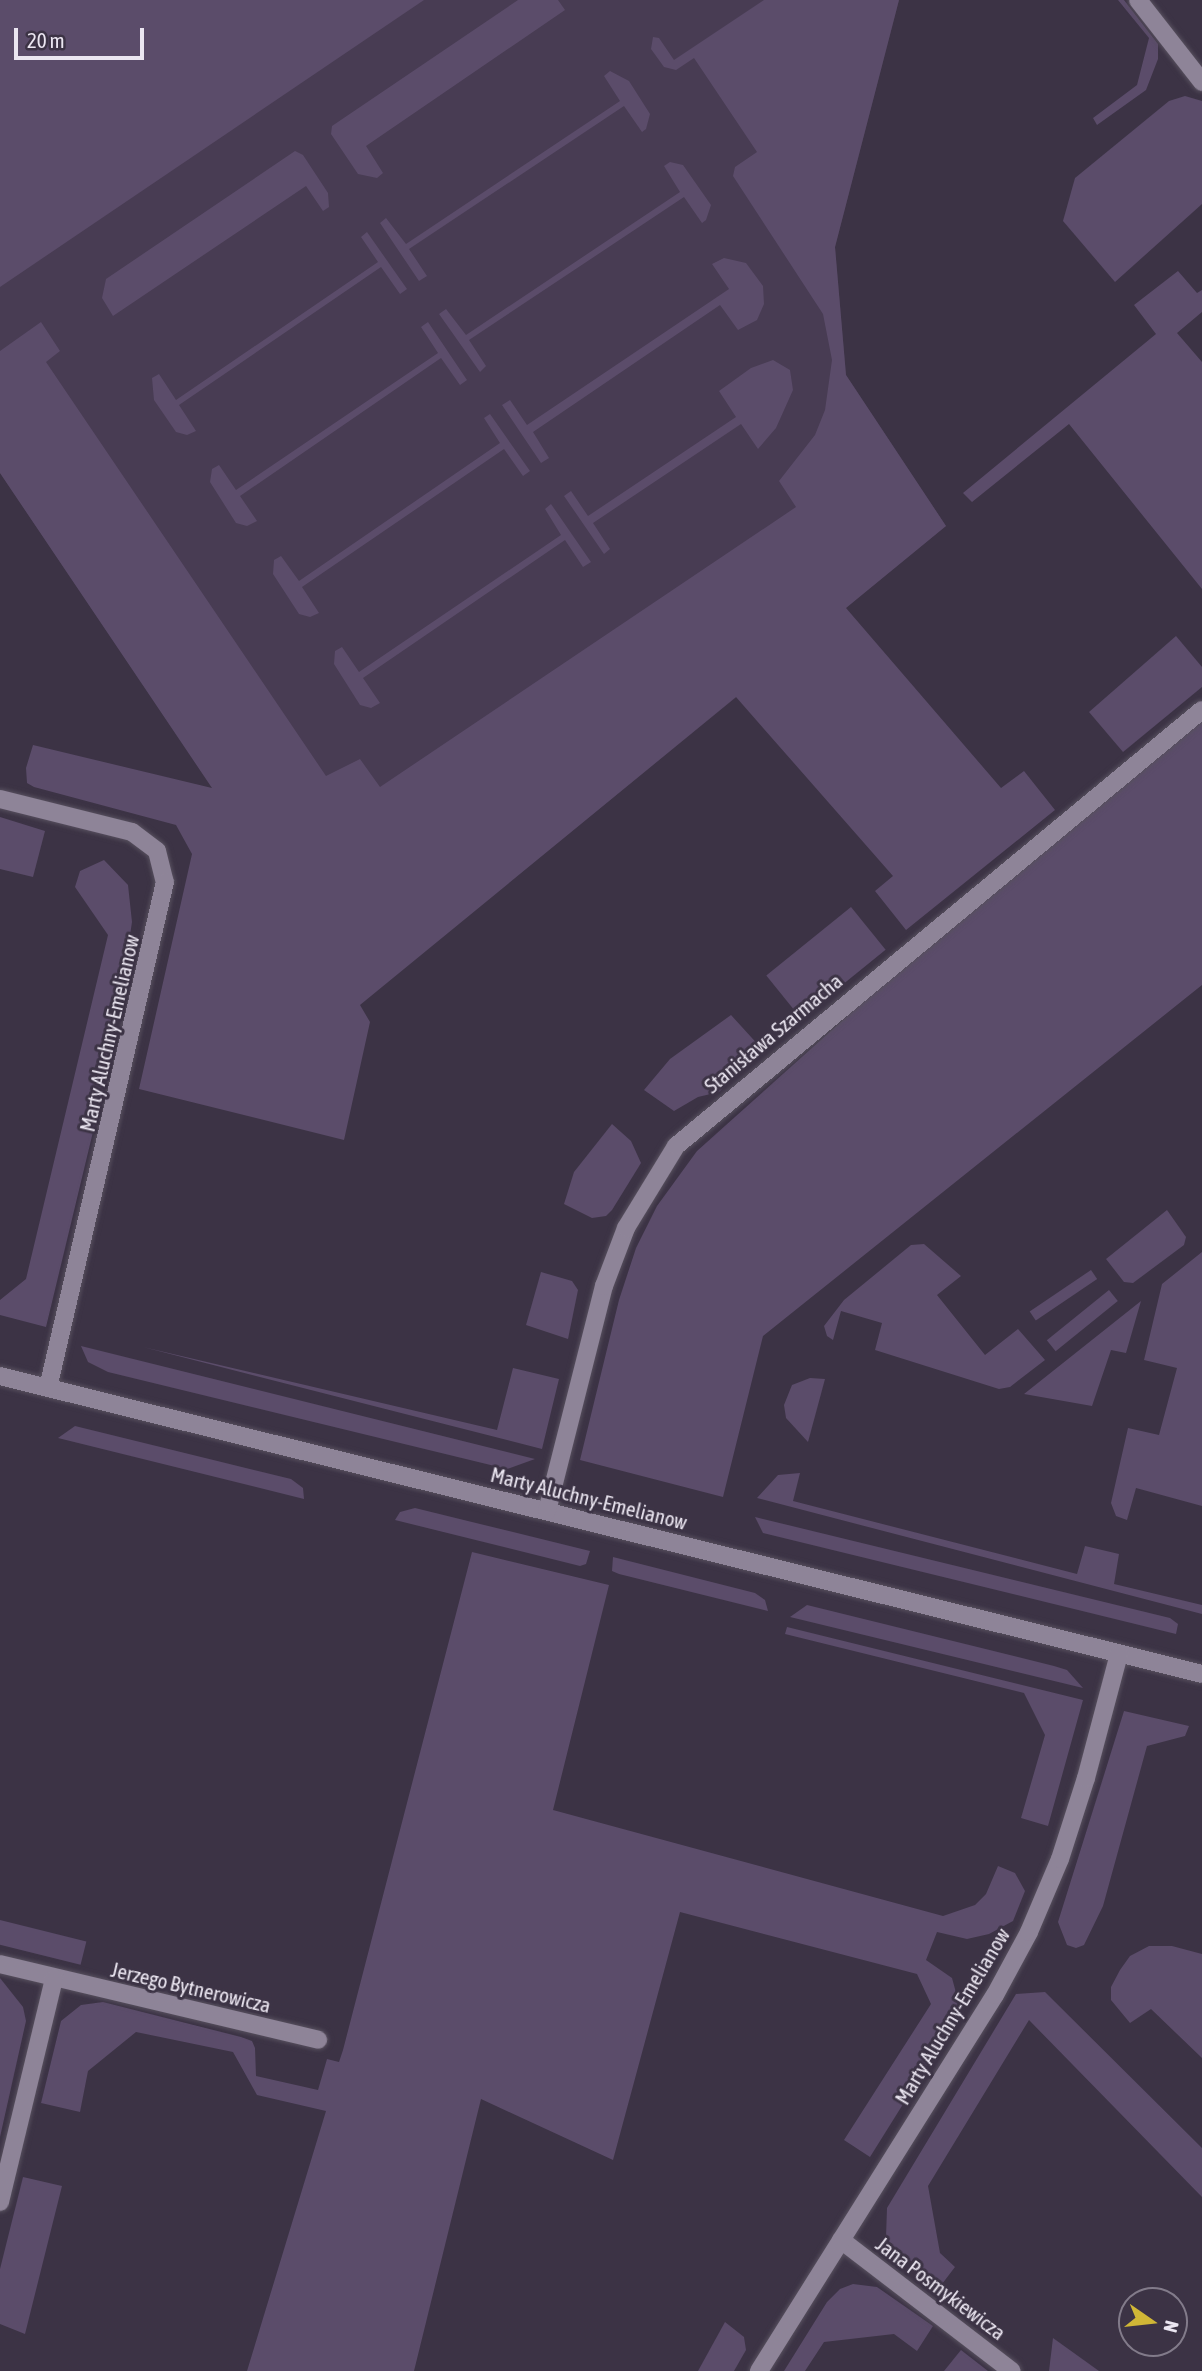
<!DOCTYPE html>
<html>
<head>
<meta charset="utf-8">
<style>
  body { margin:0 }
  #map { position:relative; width:1202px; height:2371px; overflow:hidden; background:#3c3345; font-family:"Asap Condensed",sans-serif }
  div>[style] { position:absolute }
  .built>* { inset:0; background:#483c53 }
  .green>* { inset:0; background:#5b4c6a; transform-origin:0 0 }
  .roads { filter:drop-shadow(0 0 2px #57505e) drop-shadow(0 0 2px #57505e) }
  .minor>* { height:18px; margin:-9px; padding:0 9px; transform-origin:9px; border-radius:9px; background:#8e8498 }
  span { translate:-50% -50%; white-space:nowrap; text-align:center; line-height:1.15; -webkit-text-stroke:6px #3c3345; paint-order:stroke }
  .street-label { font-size:21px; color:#ebe6f1 }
  .north { position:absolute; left:1118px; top:2287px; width:70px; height:70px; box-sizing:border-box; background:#3c3345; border:2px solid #827b8a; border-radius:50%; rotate:104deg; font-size:19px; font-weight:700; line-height:28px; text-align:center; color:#ebe6f1 }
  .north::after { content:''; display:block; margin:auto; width:24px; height:32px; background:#d0b736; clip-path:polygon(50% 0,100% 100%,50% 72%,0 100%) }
  .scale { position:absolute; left:14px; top:28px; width:130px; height:32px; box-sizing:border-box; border:4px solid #ebe6f1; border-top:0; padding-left:9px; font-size:21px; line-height:24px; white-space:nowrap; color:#ebe6f1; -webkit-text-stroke:5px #3c3345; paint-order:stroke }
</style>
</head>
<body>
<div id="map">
  <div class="built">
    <i style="clip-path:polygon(0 0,899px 0,835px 247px,846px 375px,946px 526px,359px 1005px,0 473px)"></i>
  </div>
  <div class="green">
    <i style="clip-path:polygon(0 0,424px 0,0 287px)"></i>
    <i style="clip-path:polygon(518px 0,558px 0,565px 10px,366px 146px,383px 173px,377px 178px,358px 174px,331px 134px,332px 126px)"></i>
    <i style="clip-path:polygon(764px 0,899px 0,835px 247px,846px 375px,946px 526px,846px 608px,1001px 788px,1024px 771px,1055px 810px,906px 930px,875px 891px,893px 876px,736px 697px,360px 1005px,370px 1022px,344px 1140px,139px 1089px,192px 854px,176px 825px,34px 787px,27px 783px,26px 768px,33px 745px,212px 788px,0 473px,0 351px,41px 322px,60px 351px,46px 362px,326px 776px,360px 759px,380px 787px,796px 507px,779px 481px,815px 435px,825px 410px,832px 360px,823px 314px,733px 176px,735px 167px,757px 152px,694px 58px,676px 70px,664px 67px,651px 49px,653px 37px,659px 38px,674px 60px)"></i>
    <i style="clip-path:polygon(1118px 0,1124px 0,1158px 44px,1158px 59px,1146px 90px,1097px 125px,1093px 118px,1137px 85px,1149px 38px)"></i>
    <i style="clip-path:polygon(610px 71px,629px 81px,650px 114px,646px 129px,642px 132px,624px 106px,409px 249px,427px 276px,419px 281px,380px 223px,386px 218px,406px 244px,620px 101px,604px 76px)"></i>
    <i style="clip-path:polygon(1185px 96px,1202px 101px,1202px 204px,1115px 282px,1063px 221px,1075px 178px,1169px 101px)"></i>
    <i style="clip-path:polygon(295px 151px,303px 155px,328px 193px,329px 207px,323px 211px,306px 186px,113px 316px,102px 298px,106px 279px)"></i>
    <i style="clip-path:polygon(670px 162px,683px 165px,711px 205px,706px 220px,702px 223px,684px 197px,469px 340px,486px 366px,480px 372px,439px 314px,446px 309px,466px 335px,680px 192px,664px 166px)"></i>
    <i style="clip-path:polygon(367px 232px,407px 289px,400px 294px,381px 267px,179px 405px,196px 431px,187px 435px,176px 432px,154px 400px,152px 378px,159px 374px,176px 400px,378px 262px,361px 237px)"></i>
    <i style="clip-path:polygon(724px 258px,746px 263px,763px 286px,764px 304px,757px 320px,738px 330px,720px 305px,533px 432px,549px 458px,541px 463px,502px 405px,510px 400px,527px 425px,729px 289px,712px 264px)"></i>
    <i style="clip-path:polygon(1178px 271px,1197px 293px,1202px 290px,1202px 312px,1177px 333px,1202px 362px,1202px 589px,1069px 424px,972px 502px,963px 493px,1156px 334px,1134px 305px)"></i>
    <i style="clip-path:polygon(428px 322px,467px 380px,460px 385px,441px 358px,240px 496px,257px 521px,247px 526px,236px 523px,210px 482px,212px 469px,219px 465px,236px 490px,438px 353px,421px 327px)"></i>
    <i style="clip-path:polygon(773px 360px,790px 370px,793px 390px,776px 428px,758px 449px,741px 424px,593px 523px,610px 549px,604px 554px,564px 496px,571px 491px,588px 516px,736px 417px,719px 391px,751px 368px)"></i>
    <i style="clip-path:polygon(490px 414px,530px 471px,523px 476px,504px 449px,302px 587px,319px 613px,310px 617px,299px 614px,273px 574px,274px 560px,281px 556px,299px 581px,500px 443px,484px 418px)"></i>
    <i style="clip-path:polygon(551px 504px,591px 562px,583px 567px,565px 540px,363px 678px,380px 703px,371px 708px,360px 705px,334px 664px,335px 651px,342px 647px,359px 672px,561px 535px,545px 509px)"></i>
    <i style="clip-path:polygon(1176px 636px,1202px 667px,1202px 687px,1123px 752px,1089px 712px)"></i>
    <i style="clip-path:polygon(1202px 721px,1202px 985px,763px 1336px,723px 1497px,580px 1460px,619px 1300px,636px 1248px,657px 1206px,697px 1151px,891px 977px)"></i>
    <i style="clip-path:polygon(0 817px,45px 831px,33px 877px,0 869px)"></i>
    <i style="clip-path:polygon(104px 860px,128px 885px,132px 922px,113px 1049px,46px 1327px,0 1315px,0 1300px,26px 1279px,108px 935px,75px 887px,80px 871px)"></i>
    <i style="left:851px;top:907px;width:55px;height:109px;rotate:51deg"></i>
    <i style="clip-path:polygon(731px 1015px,762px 1049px,719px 1092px,698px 1097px,674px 1111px,644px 1090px,670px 1059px)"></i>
    <i style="clip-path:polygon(612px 1124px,631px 1141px,641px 1163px,612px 1210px,606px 1216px,592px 1218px,564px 1204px,574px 1172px)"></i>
    <i style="clip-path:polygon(1167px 1210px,1186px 1237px,1184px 1245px,1133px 1283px,1124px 1282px,1106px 1259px)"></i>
    <i style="clip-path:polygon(924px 1244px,961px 1276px,937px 1295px,985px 1355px,1018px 1329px,1045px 1360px,1010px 1387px,999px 1389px,875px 1350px,882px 1323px,841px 1311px,833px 1340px,827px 1336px,824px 1326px,844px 1300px,911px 1245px)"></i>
    <i style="clip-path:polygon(1202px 1252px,1202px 1506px,1136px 1488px,1127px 1520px,1116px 1516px,1111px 1503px,1128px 1428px,1159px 1435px,1177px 1368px,1144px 1360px,1162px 1284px)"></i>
    <i style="left:1091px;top:1270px;width:11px;height:74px;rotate:56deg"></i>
    <i style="clip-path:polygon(541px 1272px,572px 1281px,578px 1290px,568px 1339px,526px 1325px)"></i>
    <i style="left:1109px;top:1290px;width:14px;height:80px;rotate:51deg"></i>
    <i style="clip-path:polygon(1141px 1301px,1126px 1353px,1111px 1350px,1092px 1406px,1024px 1394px)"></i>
    <i style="clip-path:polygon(81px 1346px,535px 1459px,507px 1469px,108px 1372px,88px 1362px)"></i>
    <i style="clip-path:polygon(143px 1347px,497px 1430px,513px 1368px,559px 1379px,542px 1449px)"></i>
    <i style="clip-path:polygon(810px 1378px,825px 1379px,808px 1442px,786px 1418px,784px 1405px,792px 1385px)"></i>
    <i style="clip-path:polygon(75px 1426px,291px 1479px,303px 1488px,304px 1499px,58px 1438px)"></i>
    <i style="clip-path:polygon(800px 1473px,793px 1501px,1077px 1574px,1085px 1546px,1119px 1554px,1114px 1584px,1202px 1605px,1202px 1614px,757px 1498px,778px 1475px)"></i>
    <i style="clip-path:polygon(415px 1508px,590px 1551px,586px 1564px,580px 1566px,395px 1520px,400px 1512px)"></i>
    <i style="clip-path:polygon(755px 1517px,1170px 1618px,1178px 1624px,1176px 1634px,763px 1533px)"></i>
    <i style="clip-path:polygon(472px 1552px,609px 1585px,553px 1810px,943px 1916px,975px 1905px,986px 1894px,998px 1866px,1015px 1873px,1025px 1891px,1013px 1921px,989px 1934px,967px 1939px,937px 1932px,926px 1960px,952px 1978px,958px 2000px,955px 2021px,870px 2157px,844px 2140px,931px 2004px,917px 1974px,680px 1912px,613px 2160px,481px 2099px,414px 2371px,247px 2371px,326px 2111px,257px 2095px,233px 2052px,136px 2032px,88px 2071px,80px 2112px,41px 2103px,61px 2021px,81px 2005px,103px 2002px,241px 2037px,252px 2041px,255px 2048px,256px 2076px,318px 2090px,327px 2059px,339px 2062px,343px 2050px)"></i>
    <i style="clip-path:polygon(613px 1557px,755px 1593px,765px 1600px,768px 1611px,619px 1574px,612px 1571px)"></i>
    <i style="clip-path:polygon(807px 1605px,1054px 1666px,1067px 1670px,1083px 1688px,790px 1617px)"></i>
    <i style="clip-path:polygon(787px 1627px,1083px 1700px,1048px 1826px,1021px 1818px,1045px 1735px,1024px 1693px,785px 1634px)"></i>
    <i style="clip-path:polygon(1124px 1711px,1189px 1726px,1185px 1736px,1147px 1746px,1103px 1906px,1084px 1945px,1076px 1948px,1067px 1945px,1058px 1922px)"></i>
    <i style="left:0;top:1920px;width:89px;height:24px;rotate:14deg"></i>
    <i style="clip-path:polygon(1149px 1946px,1172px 1946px,1202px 1954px,1202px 2058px,1151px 2009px,1130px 2023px,1111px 2000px,1111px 1987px,1120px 1970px,1130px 1956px)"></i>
    <i style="clip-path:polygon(0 1978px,23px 2007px,26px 2021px,0 2137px)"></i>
    <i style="clip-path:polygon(1045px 1992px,1202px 2148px,1202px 2197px,1029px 2020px,928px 2186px,940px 2253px,955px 2267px,942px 2284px,893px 2248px,886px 2237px,887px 2208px,1016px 1994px)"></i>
    <i style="clip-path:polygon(23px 2177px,62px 2186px,25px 2334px,0 2324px,0 2269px)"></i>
    <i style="clip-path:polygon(853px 2284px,877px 2287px,933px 2326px,917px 2351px,894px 2334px,824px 2342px,805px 2371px,784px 2371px,827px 2302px,840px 2289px)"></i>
    <i style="clip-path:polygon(725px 2322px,744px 2337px,746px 2350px,734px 2371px,698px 2371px)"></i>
    <i style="clip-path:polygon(1053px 2338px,1099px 2371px,1049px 2371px)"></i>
    <i style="clip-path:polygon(961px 2350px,988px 2371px,944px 2371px)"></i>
  </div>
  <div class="roads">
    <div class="minor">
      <i style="left:1138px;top:0;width:104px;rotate:52deg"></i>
      <i style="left:0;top:799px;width:136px;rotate:14deg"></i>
      <i style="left:132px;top:832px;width:31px;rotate:37deg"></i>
      <i style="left:157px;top:851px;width:32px;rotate:76deg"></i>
      <i style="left:165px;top:882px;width:519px;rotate:103.02deg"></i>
      <i style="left:0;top:1376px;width:1238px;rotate:13.92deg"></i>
      <i style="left:547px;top:1511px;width:232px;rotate:-75.8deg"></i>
      <i style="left:604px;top:1286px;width:62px;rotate:-69.2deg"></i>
      <i style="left:626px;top:1228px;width:96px;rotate:-58.6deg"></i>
      <i style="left:676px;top:1146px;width:683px;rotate:-39.66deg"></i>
      <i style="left:0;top:1964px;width:327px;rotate:13.4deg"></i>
      <i style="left:0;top:2202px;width:230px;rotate:-76.4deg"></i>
      <i style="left:841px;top:2240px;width:215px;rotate:37.5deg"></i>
      <i style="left:759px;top:2371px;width:444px;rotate:-57.9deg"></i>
      <i style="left:995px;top:1995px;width:72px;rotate:-61.6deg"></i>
      <i style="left:1029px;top:1932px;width:79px;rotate:-67deg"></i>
      <i style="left:1060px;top:1859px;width:85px;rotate:-72.2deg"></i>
      <i style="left:1086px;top:1778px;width:128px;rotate:-75.1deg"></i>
    </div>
  </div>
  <div class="street-label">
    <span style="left:109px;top:1033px;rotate:-77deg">Marty Aluchny-Emelianow</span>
    <span style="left:773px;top:1033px;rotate:-40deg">Stanisława Szarmacha</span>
    <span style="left:589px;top:1498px;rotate:14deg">Marty Aluchny-Emelianow</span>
    <span style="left:191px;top:1987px;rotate:13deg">Jerzego Bytnerowicza</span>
    <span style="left:952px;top:2016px;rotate:-59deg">Marty Aluchny-Emelianow</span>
    <span style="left:941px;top:2288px;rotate:37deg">Jana Posmykiewicza</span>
  </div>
  <div class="north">N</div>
  <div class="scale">20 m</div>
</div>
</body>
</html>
